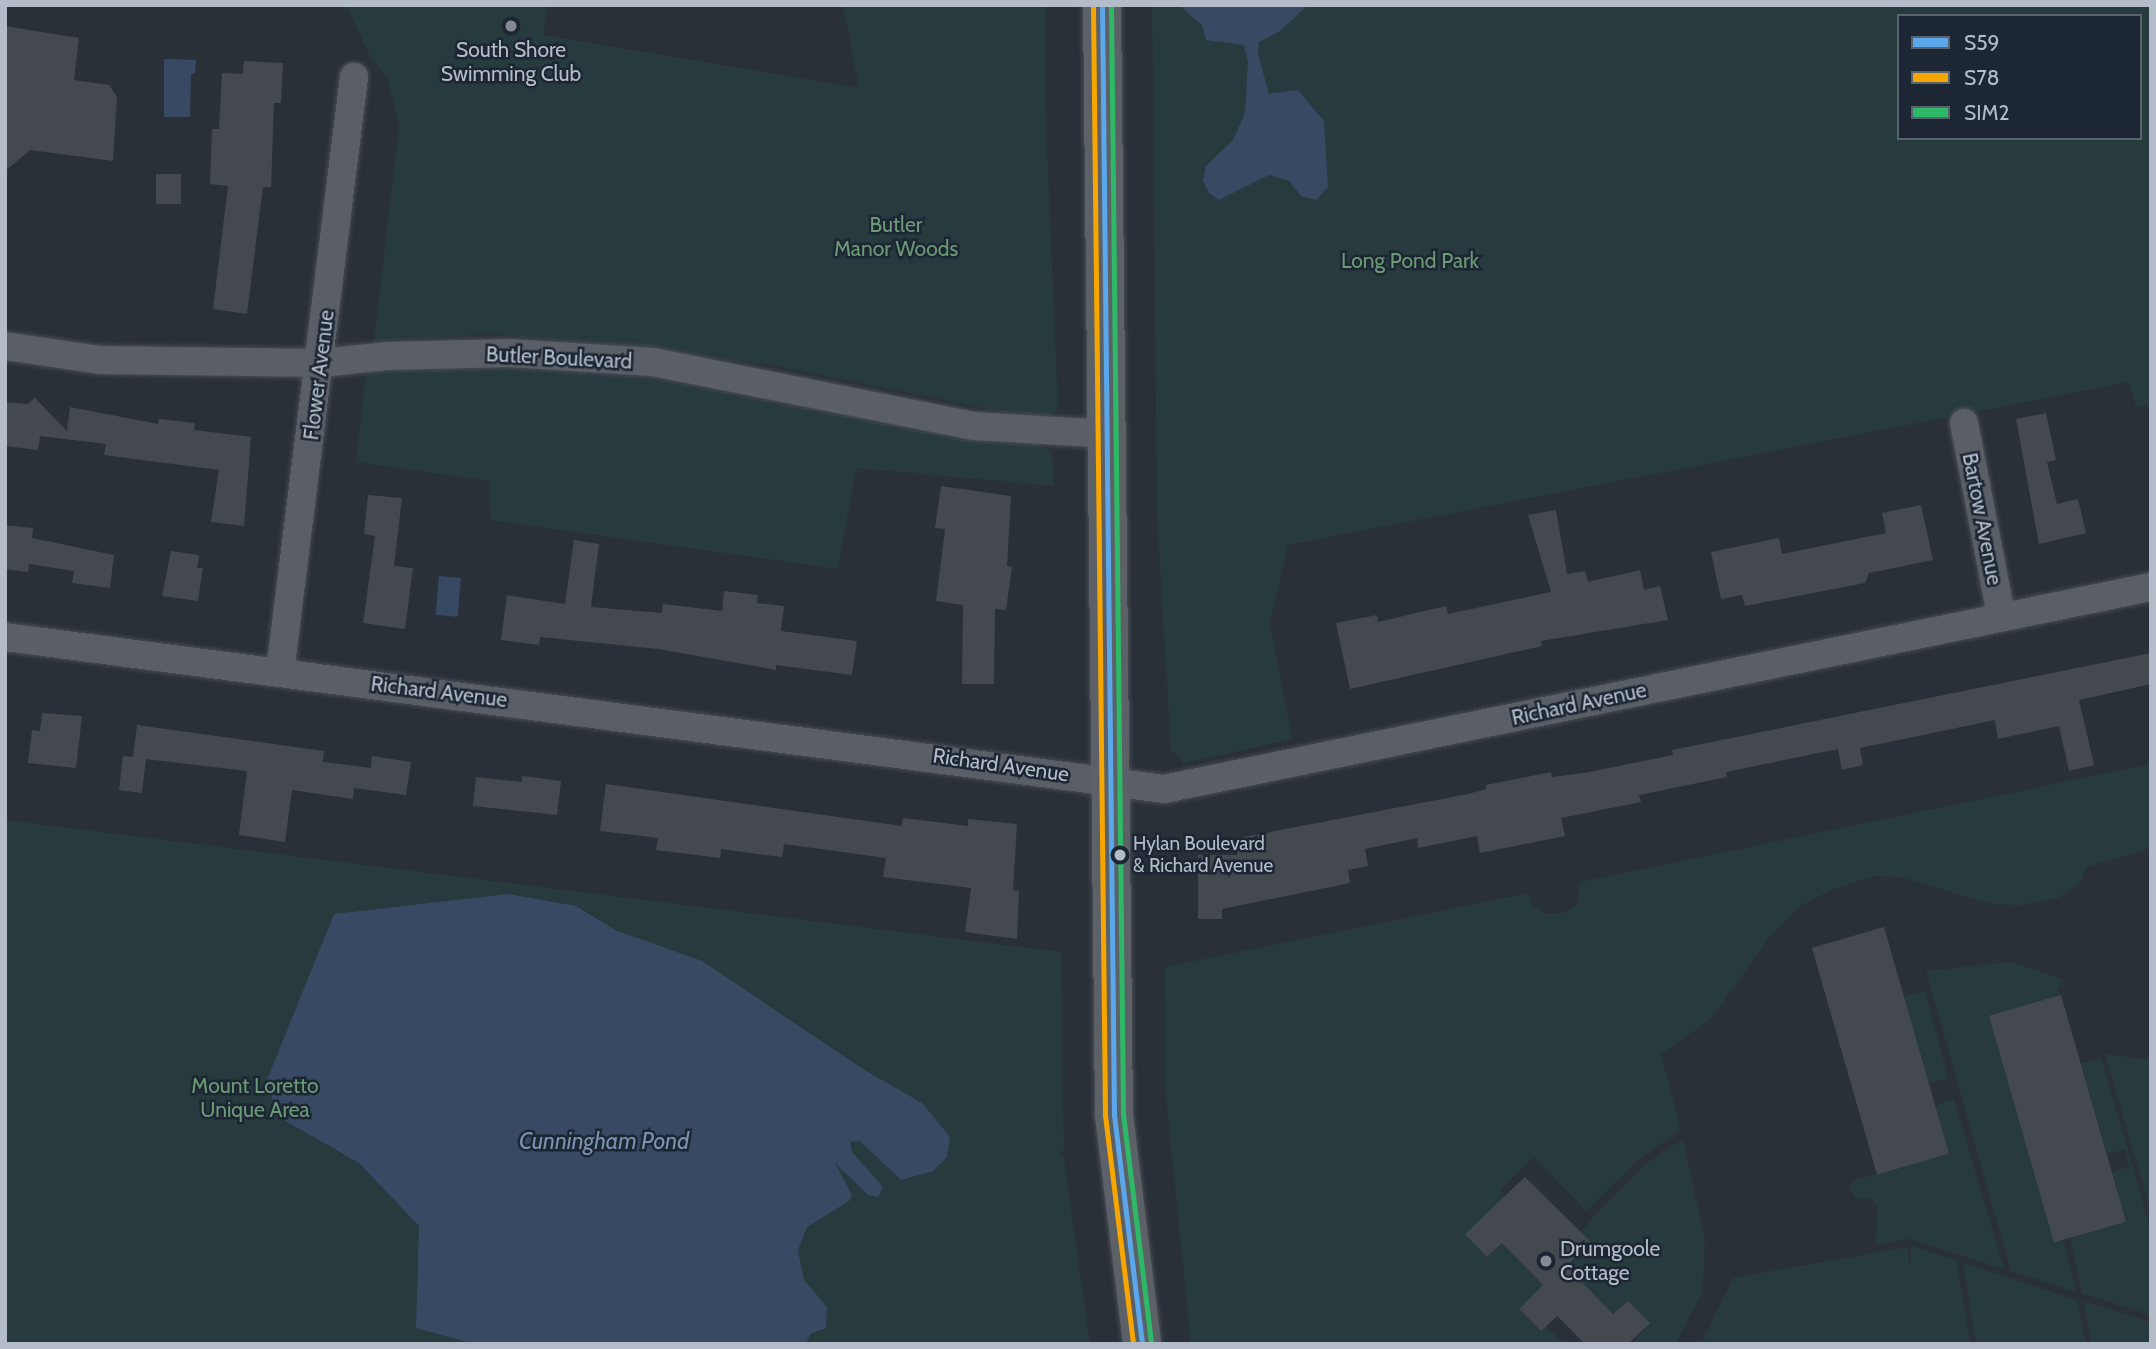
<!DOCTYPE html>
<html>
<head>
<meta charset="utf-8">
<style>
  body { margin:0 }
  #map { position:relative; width:2156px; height:1349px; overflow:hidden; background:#2a3038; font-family:Cabin,sans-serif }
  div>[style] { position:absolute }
  .green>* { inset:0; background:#273a3e; transform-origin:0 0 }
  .water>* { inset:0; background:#384963; transform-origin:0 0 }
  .building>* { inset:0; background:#444950; transform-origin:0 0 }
  .roads { filter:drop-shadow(0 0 2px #484c53) drop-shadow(0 0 2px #484c53) }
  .street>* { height:28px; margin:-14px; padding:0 14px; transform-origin:14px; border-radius:14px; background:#5a5e66 }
  .primary>* { height:38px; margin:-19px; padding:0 19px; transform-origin:19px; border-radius:19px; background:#5c6168 }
  .bus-1>* { height:5px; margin:-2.5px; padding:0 2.5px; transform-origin:2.5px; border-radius:2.5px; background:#5aa8eb }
  .bus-2>* { height:5px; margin:-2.5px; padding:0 2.5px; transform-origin:2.5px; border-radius:2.5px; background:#f7a600 }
  .bus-3>* { height:5px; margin:-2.5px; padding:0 2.5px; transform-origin:2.5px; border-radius:2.5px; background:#2db966 }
  .dots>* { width:19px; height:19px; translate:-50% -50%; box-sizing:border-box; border:4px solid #1d2633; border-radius:50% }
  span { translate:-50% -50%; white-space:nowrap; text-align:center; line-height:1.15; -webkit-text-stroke:5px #1d2633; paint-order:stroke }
  .bus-label { font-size:19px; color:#b4bcc9 }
  .left { translate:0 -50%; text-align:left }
  .poi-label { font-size:21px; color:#b4bcc9 }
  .park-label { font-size:21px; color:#6b9a76 }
  .street-label { font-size:21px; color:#b4bcc9 }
  .water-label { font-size:23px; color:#7c92b1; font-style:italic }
  .frame { position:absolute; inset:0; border:7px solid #b4bcc9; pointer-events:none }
  .legend { position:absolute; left:1897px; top:14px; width:245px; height:126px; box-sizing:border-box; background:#1d2633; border:2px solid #59626f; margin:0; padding:9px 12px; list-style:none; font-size:21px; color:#b4bcc9 }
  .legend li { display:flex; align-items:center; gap:14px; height:35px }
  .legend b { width:35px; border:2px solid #59626f }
</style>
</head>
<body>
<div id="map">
  <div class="green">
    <i style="clip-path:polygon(346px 5px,547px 5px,544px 35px,859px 88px,843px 5px,1045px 5px,1045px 98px,1058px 408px,1052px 417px,1041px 420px,771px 365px,495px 334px,374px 341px,399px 127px,388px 79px,370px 56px)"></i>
    <i style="clip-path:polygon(evenodd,1152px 5px,2151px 5px,2151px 404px,2136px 407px,2129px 382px,1288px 545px,1270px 623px,1292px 739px,1182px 764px,1181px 756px,1171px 752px,1157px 517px,1152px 5px,1899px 16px,2140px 16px,2140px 138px,1899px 138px,1899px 16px)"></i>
    <i style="clip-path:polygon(513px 364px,638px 371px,1036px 442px,1052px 452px,1054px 486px,856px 468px,838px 569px,491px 520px,489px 481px,356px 462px,366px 373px,395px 365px)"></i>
    <i style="clip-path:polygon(2151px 764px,2151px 848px,2087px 867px,2081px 882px,2058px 898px,2016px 906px,1988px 903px,1900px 877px,1874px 876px,1831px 890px,1801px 906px,1769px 938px,1711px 1019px,1661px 1054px,1681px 1130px,1640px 1158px,1586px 1211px,1534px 1157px,1500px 1189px,1505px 1196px,1502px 1243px,1543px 1285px,1519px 1309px,1541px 1331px,1546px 1326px,1564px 1344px,1191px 1344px,1166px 1097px,1165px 967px,1528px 893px,1533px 905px,1544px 913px,1564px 913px,1578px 904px,1580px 882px)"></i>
    <i style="clip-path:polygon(5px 820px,1061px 952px,1064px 1151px,1059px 1152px,1064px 1159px,1090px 1344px,5px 1344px)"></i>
    <i style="clip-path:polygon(2011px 962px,2065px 980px,2056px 989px,2061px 995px,1989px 1016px,2054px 1242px,2063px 1240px,2076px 1292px,2011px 1271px,1926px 971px)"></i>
    <i style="left:1925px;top:991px;width:90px;height:22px;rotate:75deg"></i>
    <i style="clip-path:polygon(2105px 1054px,2151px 1060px,2151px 1212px)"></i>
    <i style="clip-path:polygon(2101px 1058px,2151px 1230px,2151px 1315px,2082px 1293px,2070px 1238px,2126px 1221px,2112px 1172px,2129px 1167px,2125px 1149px,2107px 1154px,2081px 1064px)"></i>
    <i style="clip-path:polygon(1954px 1099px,2004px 1269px,1909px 1239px,1876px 1245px,1877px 1206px,1872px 1200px,1855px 1197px,1849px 1187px,1854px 1180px,1949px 1154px,1935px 1105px)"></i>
    <i style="clip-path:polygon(1683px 1139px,1705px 1241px,1703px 1291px,1675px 1344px,1632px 1344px,1649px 1323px,1628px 1301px,1613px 1314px,1566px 1266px,1590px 1242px,1581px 1232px,1593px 1217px,1644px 1165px)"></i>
    <i style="clip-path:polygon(1911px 1246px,1956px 1261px,1971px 1344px,1701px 1344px,1733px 1278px,1907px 1247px,1911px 1269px)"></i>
    <i style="clip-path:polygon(1963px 1263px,2077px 1300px,2086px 1344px,1976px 1344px)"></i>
    <i style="clip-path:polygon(2083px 1301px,2151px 1322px,2151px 1344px,2092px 1344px)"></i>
  </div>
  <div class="water">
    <i style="clip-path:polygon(1179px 5px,1308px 5px,1279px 32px,1259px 42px,1258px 54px,1269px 94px,1298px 90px,1324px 121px,1328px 187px,1316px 200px,1301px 196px,1289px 181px,1269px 175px,1219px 200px,1209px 193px,1203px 181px,1206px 166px,1233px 140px,1245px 113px,1248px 62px,1244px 45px,1206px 40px,1202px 25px)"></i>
    <i style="clip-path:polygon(164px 59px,196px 60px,195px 73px,191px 74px,190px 117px,164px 117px)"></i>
    <i style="left:439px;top:576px;width:22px;height:39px;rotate:5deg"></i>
    <i style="clip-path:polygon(508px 894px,576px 906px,615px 930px,702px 961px,863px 1069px,922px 1103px,950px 1137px,947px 1157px,933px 1171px,901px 1180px,860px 1141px,850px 1142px,852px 1152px,883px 1187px,878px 1197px,868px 1195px,835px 1163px,852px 1195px,849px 1201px,807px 1227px,798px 1250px,804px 1280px,827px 1307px,826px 1328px,810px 1334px,806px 1344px,475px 1344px,416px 1328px,419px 1226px,359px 1163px,277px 1116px,267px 1080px,334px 914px)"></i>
  </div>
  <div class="building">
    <i style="clip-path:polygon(5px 26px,79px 38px,74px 80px,109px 85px,117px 97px,113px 161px,30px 150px,5px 171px)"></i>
    <i style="clip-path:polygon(244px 61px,283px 63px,281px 103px,274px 103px,271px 187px,263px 187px,247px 314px,213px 309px,228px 186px,210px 184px,212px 129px,219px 129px,222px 73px,243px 74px)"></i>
    <i style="left:156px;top:174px;width:25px;height:30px"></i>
    <i style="clip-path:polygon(35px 398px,67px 431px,70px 407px,158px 424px,159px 419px,195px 423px,194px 430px,251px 437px,244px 526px,211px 522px,219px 470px,104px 455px,106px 444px,40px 436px,38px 450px,5px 446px,5px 402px,27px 404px)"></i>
    <i style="clip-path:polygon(2046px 413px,2056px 460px,2047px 462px,2057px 504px,2078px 499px,2086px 533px,2039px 544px,2016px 419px)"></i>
    <i style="clip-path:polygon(941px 486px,1011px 496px,1007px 566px,1012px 567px,1006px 610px,995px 609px,994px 684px,962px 684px,963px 605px,936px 601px,945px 529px,935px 528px)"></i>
    <i style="clip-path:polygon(368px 495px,402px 498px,394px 566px,413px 568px,405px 629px,363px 623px,375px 536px,364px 534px)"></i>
    <i style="clip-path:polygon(1921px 505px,1933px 560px,1869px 573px,1865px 583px,1745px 606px,1742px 595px,1721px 599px,1711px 552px,1779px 538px,1782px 554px,1886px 533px,1882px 513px)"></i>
    <i style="clip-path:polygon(1556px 510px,1567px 574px,1585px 571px,1588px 582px,1640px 570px,1644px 590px,1660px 586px,1668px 620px,1541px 641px,1542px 646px,1350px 689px,1336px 623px,1377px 615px,1378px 622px,1446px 606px,1448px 614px,1551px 592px,1528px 515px)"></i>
    <i style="clip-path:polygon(5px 525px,33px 528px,32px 538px,114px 555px,110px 588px,72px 583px,74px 571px,29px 564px,28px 572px,5px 569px)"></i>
    <i style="clip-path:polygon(574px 540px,599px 544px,591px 607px,662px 613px,663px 604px,722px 611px,724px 591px,758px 595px,757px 603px,784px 606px,781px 631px,857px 641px,852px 675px,776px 665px,776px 670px,658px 649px,540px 637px,539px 645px,501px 640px,507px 595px,565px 604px)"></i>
    <i style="clip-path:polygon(171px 551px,199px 555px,197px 568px,203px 568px,198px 601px,162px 596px)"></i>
    <i style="clip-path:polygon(2151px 653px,2151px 684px,2079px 700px,2094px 765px,2069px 771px,2059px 726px,1998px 739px,1995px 720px,1860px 748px,1863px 765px,1842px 770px,1838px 749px,1726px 772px,1727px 777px,1639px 795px,1641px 802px,1561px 818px,1565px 836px,1480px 853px,1477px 836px,1418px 848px,1417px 838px,1365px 849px,1368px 866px,1348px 870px,1350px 883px,1222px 909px,1222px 919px,1198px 919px,1198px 855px,1237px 855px,1234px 839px,1468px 794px,1486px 789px,1486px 785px,1551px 772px,1552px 777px,1584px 773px,1673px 755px,1672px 750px)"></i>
    <i style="clip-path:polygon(42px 713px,82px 716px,76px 768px,28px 763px,32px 730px,40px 731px)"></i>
    <i style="clip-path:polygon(137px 725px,324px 751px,323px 762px,371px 768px,372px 756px,411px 762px,406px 795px,354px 788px,353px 799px,292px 790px,285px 842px,239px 835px,247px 771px,146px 759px,142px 793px,119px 790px,123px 756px,133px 757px)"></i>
    <i style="clip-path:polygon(522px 776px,561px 781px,557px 815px,473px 806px,476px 777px,522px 782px)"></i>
    <i style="clip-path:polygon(606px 784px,902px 826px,903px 818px,968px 826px,968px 819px,1017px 824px,1013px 890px,1019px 891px,1017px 939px,965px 932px,971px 888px,883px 877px,886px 858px,784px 844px,782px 857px,721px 849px,720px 858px,656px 850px,658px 838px,600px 831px)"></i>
    <i style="left:1884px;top:927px;width:236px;height:75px;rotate:74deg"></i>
    <i style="left:2061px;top:995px;width:236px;height:75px;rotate:74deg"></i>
    <i style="clip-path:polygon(1525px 1177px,1591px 1242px,1566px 1266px,1613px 1314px,1628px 1301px,1650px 1323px,1628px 1344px,1585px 1344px,1557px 1316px,1541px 1331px,1519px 1309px,1543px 1285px,1502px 1243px,1487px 1257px,1465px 1234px)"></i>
  </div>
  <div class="roads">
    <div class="street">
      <i style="left:5px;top:346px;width:96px;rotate:8.4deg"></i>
      <i style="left:100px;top:360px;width:221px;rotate:0.8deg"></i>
      <i style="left:321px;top:363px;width:65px;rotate:-6.1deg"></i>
      <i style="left:386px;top:356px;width:124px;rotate:-1.4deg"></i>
      <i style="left:510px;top:353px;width:143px;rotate:3.6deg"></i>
      <i style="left:653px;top:362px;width:327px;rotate:11.3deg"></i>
      <i style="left:974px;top:426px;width:133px;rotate:3.4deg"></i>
      <i style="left:1964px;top:423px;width:197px;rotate:79.1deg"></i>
      <i style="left:5px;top:637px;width:1169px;rotate:7.47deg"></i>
      <i style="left:1164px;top:789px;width:1007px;rotate:-11.57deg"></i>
      <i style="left:280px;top:672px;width:600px;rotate:-82.91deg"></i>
    </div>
    <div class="primary">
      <i style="left:1102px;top:5px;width:1110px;rotate:89.38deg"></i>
      <i style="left:1114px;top:1115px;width:231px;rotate:83deg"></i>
    </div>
  </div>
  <div class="bus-1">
    <i style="left:1102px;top:5px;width:1110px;rotate:89.38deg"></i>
    <i style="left:1114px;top:1115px;width:231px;rotate:83deg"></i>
  </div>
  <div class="bus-2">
    <i style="left:1093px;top:5px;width:1110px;rotate:89.38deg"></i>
    <i style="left:1105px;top:1115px;width:231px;rotate:83deg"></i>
  </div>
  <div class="bus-3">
    <i style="left:1111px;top:5px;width:1109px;rotate:89.38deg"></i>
    <i style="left:1123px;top:1114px;width:231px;rotate:83deg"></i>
  </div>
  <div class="dots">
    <i style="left:511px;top:26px;background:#848b96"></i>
    <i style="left:1120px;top:855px;background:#b4bcc9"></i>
    <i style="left:1546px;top:1261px;background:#848b96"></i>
  </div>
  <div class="bus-label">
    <span class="left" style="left:1133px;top:855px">Hylan Boulevard<br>&amp; Richard Avenue</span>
  </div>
  <div class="poi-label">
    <span style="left:511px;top:62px">South Shore<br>Swimming Club</span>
    <span class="left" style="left:1560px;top:1261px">Drumgoole<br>Cottage</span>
  </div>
  <div class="park-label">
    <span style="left:896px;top:237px">Butler<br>Manor Woods</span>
    <span style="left:1410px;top:261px">Long Pond Park</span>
    <span style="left:255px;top:1098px">Mount Loretto<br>Unique Area</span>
  </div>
  <div class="street-label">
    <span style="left:559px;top:358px;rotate:3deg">Butler Boulevard</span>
    <span style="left:319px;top:375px;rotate:-83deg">Flower Avenue</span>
    <span style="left:1982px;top:519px;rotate:79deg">Bartow Avenue</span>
    <span style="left:439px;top:692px;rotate:7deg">Richard Avenue</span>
    <span style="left:1579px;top:704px;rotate:-12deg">Richard Avenue</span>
    <span style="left:1001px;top:765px;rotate:8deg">Richard Avenue</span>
  </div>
  <div class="water-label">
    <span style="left:604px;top:1141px">Cunningham Pond</span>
  </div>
  <div class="frame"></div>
  <ul class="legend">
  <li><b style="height:9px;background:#5aa8eb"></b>S59</li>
  <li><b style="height:9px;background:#f7a600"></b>S78</li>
  <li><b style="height:9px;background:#2db966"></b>SIM2</li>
  </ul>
</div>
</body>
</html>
